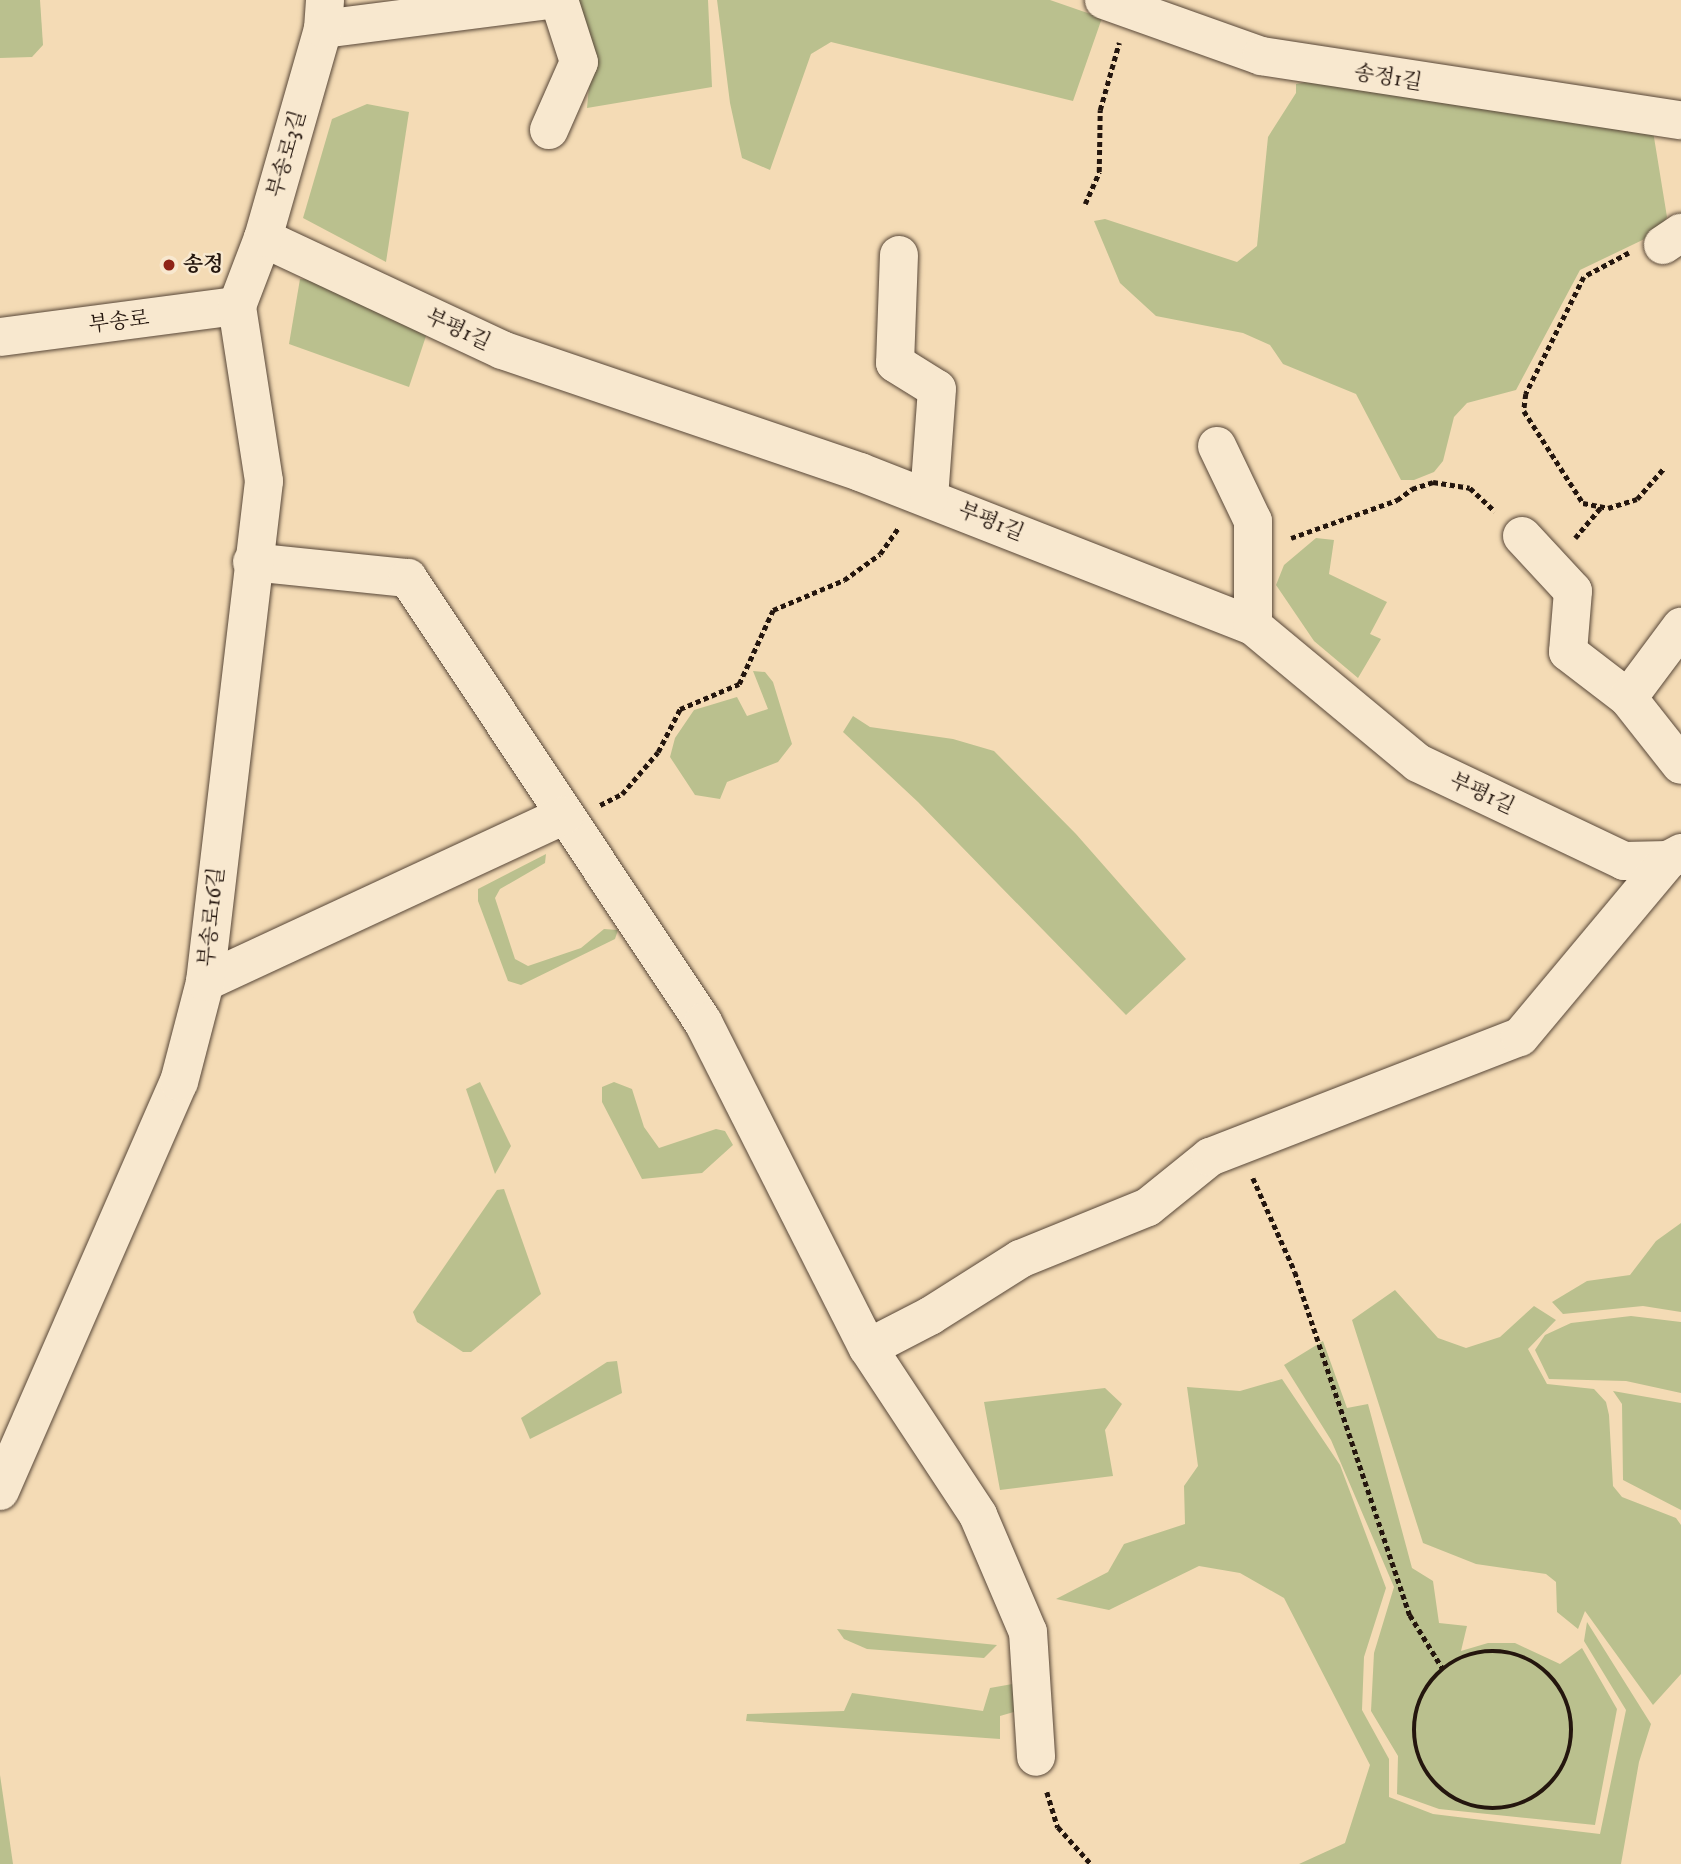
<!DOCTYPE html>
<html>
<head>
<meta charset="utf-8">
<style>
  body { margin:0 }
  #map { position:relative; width:1681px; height:1864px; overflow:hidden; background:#f4dbb5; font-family:"IM FELL DW Pica","Noto Serif KR",serif }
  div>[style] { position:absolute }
  .green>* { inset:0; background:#bac08e }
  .path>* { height:4.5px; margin-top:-2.25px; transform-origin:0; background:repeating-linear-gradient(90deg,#24160e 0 5px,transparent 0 8.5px) }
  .path>.ring { margin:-2.25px; padding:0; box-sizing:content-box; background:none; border:4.5px solid #24160e; border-radius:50% }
  .roads { filter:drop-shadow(0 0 2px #584738) drop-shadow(0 0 2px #584738) }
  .minor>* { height:38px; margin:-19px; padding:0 19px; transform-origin:19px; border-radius:19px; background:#f8e8cf }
  .dots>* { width:19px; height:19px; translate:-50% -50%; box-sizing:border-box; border:4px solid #f8e8cf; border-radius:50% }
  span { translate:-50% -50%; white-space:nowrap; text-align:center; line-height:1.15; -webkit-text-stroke:5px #f8e8cf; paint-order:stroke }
  .street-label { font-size:21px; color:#24160e }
  .poi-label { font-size:21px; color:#24160e; font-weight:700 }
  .left { translate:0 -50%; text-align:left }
</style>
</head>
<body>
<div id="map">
  <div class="green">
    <i style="clip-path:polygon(0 0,40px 0,43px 45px,32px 57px,0 58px)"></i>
    <i style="clip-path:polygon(577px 0,708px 0,712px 87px,587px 108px,592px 55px)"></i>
    <i style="clip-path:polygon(717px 0,1050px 0,1102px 18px,1073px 101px,831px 42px,811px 54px,770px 170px,742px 158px,730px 103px)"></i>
    <i style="clip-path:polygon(1316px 80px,1653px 131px,1667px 217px,1662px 226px,1655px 234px,1580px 270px,1516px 390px,1467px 403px,1454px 417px,1443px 461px,1434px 472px,1414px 480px,1401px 480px,1356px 394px,1283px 364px,1270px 345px,1243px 333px,1156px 316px,1120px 283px,1094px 221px,1105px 219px,1237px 262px,1257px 246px,1268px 137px,1296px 93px,1296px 84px)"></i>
    <i style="clip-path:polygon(367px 104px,409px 112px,386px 262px,303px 218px,332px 119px)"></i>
    <i style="clip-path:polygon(300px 279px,317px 280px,429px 327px,409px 387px,289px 344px)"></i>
    <i style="clip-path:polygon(1316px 538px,1334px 540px,1329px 574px,1387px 602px,1370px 634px,1381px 639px,1358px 678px,1314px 641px,1276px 585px,1284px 565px)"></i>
    <i style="clip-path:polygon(753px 671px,765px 672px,773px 682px,792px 744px,778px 762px,727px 782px,720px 799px,695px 795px,670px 757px,675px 738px,694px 710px,737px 697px,747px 716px,768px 709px)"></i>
    <i style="clip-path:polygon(853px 716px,870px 727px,953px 739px,994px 751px,1076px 834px,1186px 959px,1126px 1015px,918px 802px,843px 732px)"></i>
    <i style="clip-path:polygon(546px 854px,545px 863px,500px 889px,495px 898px,515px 959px,528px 966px,581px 948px,604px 929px,618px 930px,615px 939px,521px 985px,508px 981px,478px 901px,478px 889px)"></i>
    <i style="clip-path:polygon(480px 1082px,511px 1146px,495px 1174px,466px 1089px)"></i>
    <i style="clip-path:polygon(614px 1082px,632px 1089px,644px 1127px,659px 1148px,716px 1129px,725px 1131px,733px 1145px,702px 1173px,642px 1179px,602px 1102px,602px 1087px)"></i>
    <i style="clip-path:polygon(504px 1189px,541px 1294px,471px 1352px,463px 1352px,417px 1322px,413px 1312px,497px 1190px)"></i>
    <i style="clip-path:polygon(1681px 1223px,1681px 1312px,1643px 1306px,1563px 1314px,1552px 1302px,1587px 1281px,1630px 1275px,1656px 1241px)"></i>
    <i style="clip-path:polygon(1395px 1290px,1438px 1338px,1466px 1348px,1500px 1337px,1534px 1306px,1556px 1320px,1528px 1349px,1547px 1384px,1594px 1389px,1606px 1402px,1609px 1415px,1613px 1486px,1622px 1497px,1676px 1518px,1681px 1525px,1681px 1674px,1653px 1705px,1585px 1611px,1578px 1629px,1557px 1612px,1556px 1582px,1546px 1574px,1476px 1564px,1423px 1543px,1352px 1320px)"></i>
    <i style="clip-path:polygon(1631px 1316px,1681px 1322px,1681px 1393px,1626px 1381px,1549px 1379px,1535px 1350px,1545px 1335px,1571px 1323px)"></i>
    <i style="clip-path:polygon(1323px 1341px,1347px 1408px,1368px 1404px,1412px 1568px,1433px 1581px,1439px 1623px,1467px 1626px,1461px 1651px,1488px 1643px,1515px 1643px,1560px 1664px,1582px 1648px,1617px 1709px,1595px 1825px,1439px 1809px,1397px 1794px,1398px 1756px,1371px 1711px,1374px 1653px,1394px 1587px,1331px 1440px,1284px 1365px)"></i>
    <i style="clip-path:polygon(617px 1361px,622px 1393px,530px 1439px,521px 1418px,607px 1362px)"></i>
    <i style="clip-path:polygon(1282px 1379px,1340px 1465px,1386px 1588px,1364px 1657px,1362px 1710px,1389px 1759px,1389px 1797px,1433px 1814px,1600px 1834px,1626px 1710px,1584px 1641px,1587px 1622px,1651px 1724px,1639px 1762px,1621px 1864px,1299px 1864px,1345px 1843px,1370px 1765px,1284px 1598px,1240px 1573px,1199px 1566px,1109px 1610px,1056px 1599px,1108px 1572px,1124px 1544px,1185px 1524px,1184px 1486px,1198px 1466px,1187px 1387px,1240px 1391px)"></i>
    <i style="clip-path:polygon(1105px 1388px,1122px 1404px,1105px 1430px,1113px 1476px,1000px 1490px,984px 1402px)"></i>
    <i style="clip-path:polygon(1613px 1391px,1681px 1403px,1681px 1510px,1623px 1480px,1622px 1404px)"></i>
    <i style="clip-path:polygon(837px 1629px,997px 1645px,984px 1658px,867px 1649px,844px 1639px)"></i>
    <i style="clip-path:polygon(1018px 1683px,1021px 1710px,1000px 1716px,1000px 1739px,746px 1721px,747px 1714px,844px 1711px,852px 1693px,983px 1711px,990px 1688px)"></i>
    <i style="clip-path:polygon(0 1775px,13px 1864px,0 1864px)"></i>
  </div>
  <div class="path">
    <i style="left:1085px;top:204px;width:35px;rotate:-66deg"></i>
    <i style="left:1099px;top:172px;width:62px;rotate:-89.1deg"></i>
    <i style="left:1100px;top:110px;width:70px;rotate:-74.2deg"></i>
    <i style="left:1629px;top:253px;width:51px;rotate:151.9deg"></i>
    <i style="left:1584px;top:277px;width:131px;rotate:116.4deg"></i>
    <i style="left:1526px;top:394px;width:17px;rotate:97deg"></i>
    <i style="left:1524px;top:411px;width:109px;rotate:57.3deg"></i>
    <i style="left:1583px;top:503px;width:25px;rotate:11deg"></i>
    <i style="left:1608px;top:508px;width:30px;rotate:-17deg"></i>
    <i style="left:1637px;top:499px;width:41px;rotate:-48.9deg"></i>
    <i style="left:1291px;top:538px;width:113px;rotate:-19.7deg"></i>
    <i style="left:1397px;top:500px;width:19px;rotate:-36deg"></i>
    <i style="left:1412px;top:489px;width:22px;rotate:-18deg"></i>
    <i style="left:1433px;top:482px;width:37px;rotate:9deg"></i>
    <i style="left:1470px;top:488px;width:34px;rotate:43deg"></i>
    <i style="left:1575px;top:538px;width:40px;rotate:-50deg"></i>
    <i style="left:600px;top:805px;width:25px;rotate:-27deg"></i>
    <i style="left:622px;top:794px;width:55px;rotate:-49.4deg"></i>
    <i style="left:658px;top:752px;width:48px;rotate:-62.9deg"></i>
    <i style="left:680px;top:709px;width:64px;rotate:-23deg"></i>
    <i style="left:739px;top:684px;width:81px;rotate:-65.3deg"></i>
    <i style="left:773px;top:610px;width:77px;rotate:-22.9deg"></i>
    <i style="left:844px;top:580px;width:44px;rotate:-35.8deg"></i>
    <i style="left:880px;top:554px;width:33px;rotate:-55deg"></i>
    <i style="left:1253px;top:1178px;width:103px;rotate:65.9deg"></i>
    <i style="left:1295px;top:1272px;width:362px;rotate:71.5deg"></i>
    <i style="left:1410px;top:1615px;width:63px;rotate:58.6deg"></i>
    <i class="ring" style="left:1414px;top:1651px;width:153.5px;height:153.5px"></i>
    <i style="left:1047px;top:1792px;width:37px;rotate:73deg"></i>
    <i style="left:1058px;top:1827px;width:50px;rotate:48.3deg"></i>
  </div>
  <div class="roads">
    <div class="minor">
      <i style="left:1104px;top:0;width:167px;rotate:19.6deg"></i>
      <i style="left:1261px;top:56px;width:425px;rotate:8.7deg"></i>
      <i style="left:323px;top:29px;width:227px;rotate:-7.3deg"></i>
      <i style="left:549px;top:130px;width:74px;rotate:-66.2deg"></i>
      <i style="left:579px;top:62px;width:65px;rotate:-107.9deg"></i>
      <i style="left:263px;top:238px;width:264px;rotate:25.1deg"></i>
      <i style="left:502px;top:350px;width:378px;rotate:18.8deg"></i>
      <i style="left:860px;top:472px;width:422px;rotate:21.4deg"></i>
      <i style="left:1253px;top:626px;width:214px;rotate:39.7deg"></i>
      <i style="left:1418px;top:763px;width:228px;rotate:25.4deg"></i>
      <i style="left:1624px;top:861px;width:44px;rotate:-1.3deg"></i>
      <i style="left:1668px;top:860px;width:15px;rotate:-28deg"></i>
      <i style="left:1663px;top:245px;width:22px;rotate:-34deg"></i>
      <i style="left:899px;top:255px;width:108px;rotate:92.1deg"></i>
      <i style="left:895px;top:363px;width:49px;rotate:31.8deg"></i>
      <i style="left:937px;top:389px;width:108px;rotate:94.2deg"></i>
      <i style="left:0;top:337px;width:239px;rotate:-7.5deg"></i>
      <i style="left:1217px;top:446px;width:83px;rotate:64.4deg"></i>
      <i style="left:1253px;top:521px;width:105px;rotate:90deg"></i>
      <i style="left:1522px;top:536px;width:75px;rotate:47.2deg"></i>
      <i style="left:1573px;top:591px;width:61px;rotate:94.7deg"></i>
      <i style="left:1568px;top:652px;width:76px;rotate:37.5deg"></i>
      <i style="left:1628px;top:698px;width:85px;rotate:51.7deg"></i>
      <i style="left:252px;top:562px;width:157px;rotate:5.9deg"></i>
      <i style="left:408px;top:578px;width:533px;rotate:56.4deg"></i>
      <i style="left:703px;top:1022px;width:365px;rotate:63.2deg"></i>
      <i style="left:868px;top:1348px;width:200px;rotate:56.6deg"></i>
      <i style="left:978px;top:1515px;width:127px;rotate:66.9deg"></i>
      <i style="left:1028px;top:1632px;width:125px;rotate:86.3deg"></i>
      <i style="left:1628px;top:698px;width:89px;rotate:-53.3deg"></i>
      <i style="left:205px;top:982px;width:396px;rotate:-24.9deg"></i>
      <i style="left:868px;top:1348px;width:70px;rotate:-27.3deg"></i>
      <i style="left:930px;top:1316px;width:107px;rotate:-32.3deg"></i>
      <i style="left:1020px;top:1259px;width:138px;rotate:-22.1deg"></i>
      <i style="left:1148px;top:1207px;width:80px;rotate:-38.9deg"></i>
      <i style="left:1210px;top:1157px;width:332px;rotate:-21.2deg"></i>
      <i style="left:1520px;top:1037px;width:231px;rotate:-50.1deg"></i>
      <i style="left:0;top:1491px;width:446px;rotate:-66.4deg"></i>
      <i style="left:179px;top:1082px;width:103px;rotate:-75.4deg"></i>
      <i style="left:205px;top:982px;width:504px;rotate:-83.28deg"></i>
      <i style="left:264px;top:481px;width:177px;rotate:-98.8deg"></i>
      <i style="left:237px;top:306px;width:73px;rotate:-69.1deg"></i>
      <i style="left:263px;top:238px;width:217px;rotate:-74deg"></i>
      <i style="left:323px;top:29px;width:29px;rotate:-86deg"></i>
    </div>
  </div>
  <div class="dots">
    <i style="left:169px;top:265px;background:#8f2418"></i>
  </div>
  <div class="street-label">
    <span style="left:1388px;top:78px;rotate:9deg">송정1길</span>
    <span style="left:287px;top:154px;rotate:-74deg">부송로3길</span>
    <span style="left:119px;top:322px;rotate:-7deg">부송로</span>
    <span style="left:458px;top:330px;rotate:25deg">부평1길</span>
    <span style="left:991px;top:522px;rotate:22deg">부평1길</span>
    <span style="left:1482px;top:794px;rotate:25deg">부평1길</span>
    <span style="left:212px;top:917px;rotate:-84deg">부송로16길</span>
  </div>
  <div class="poi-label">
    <span class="left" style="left:183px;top:265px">송정</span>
  </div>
</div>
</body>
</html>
